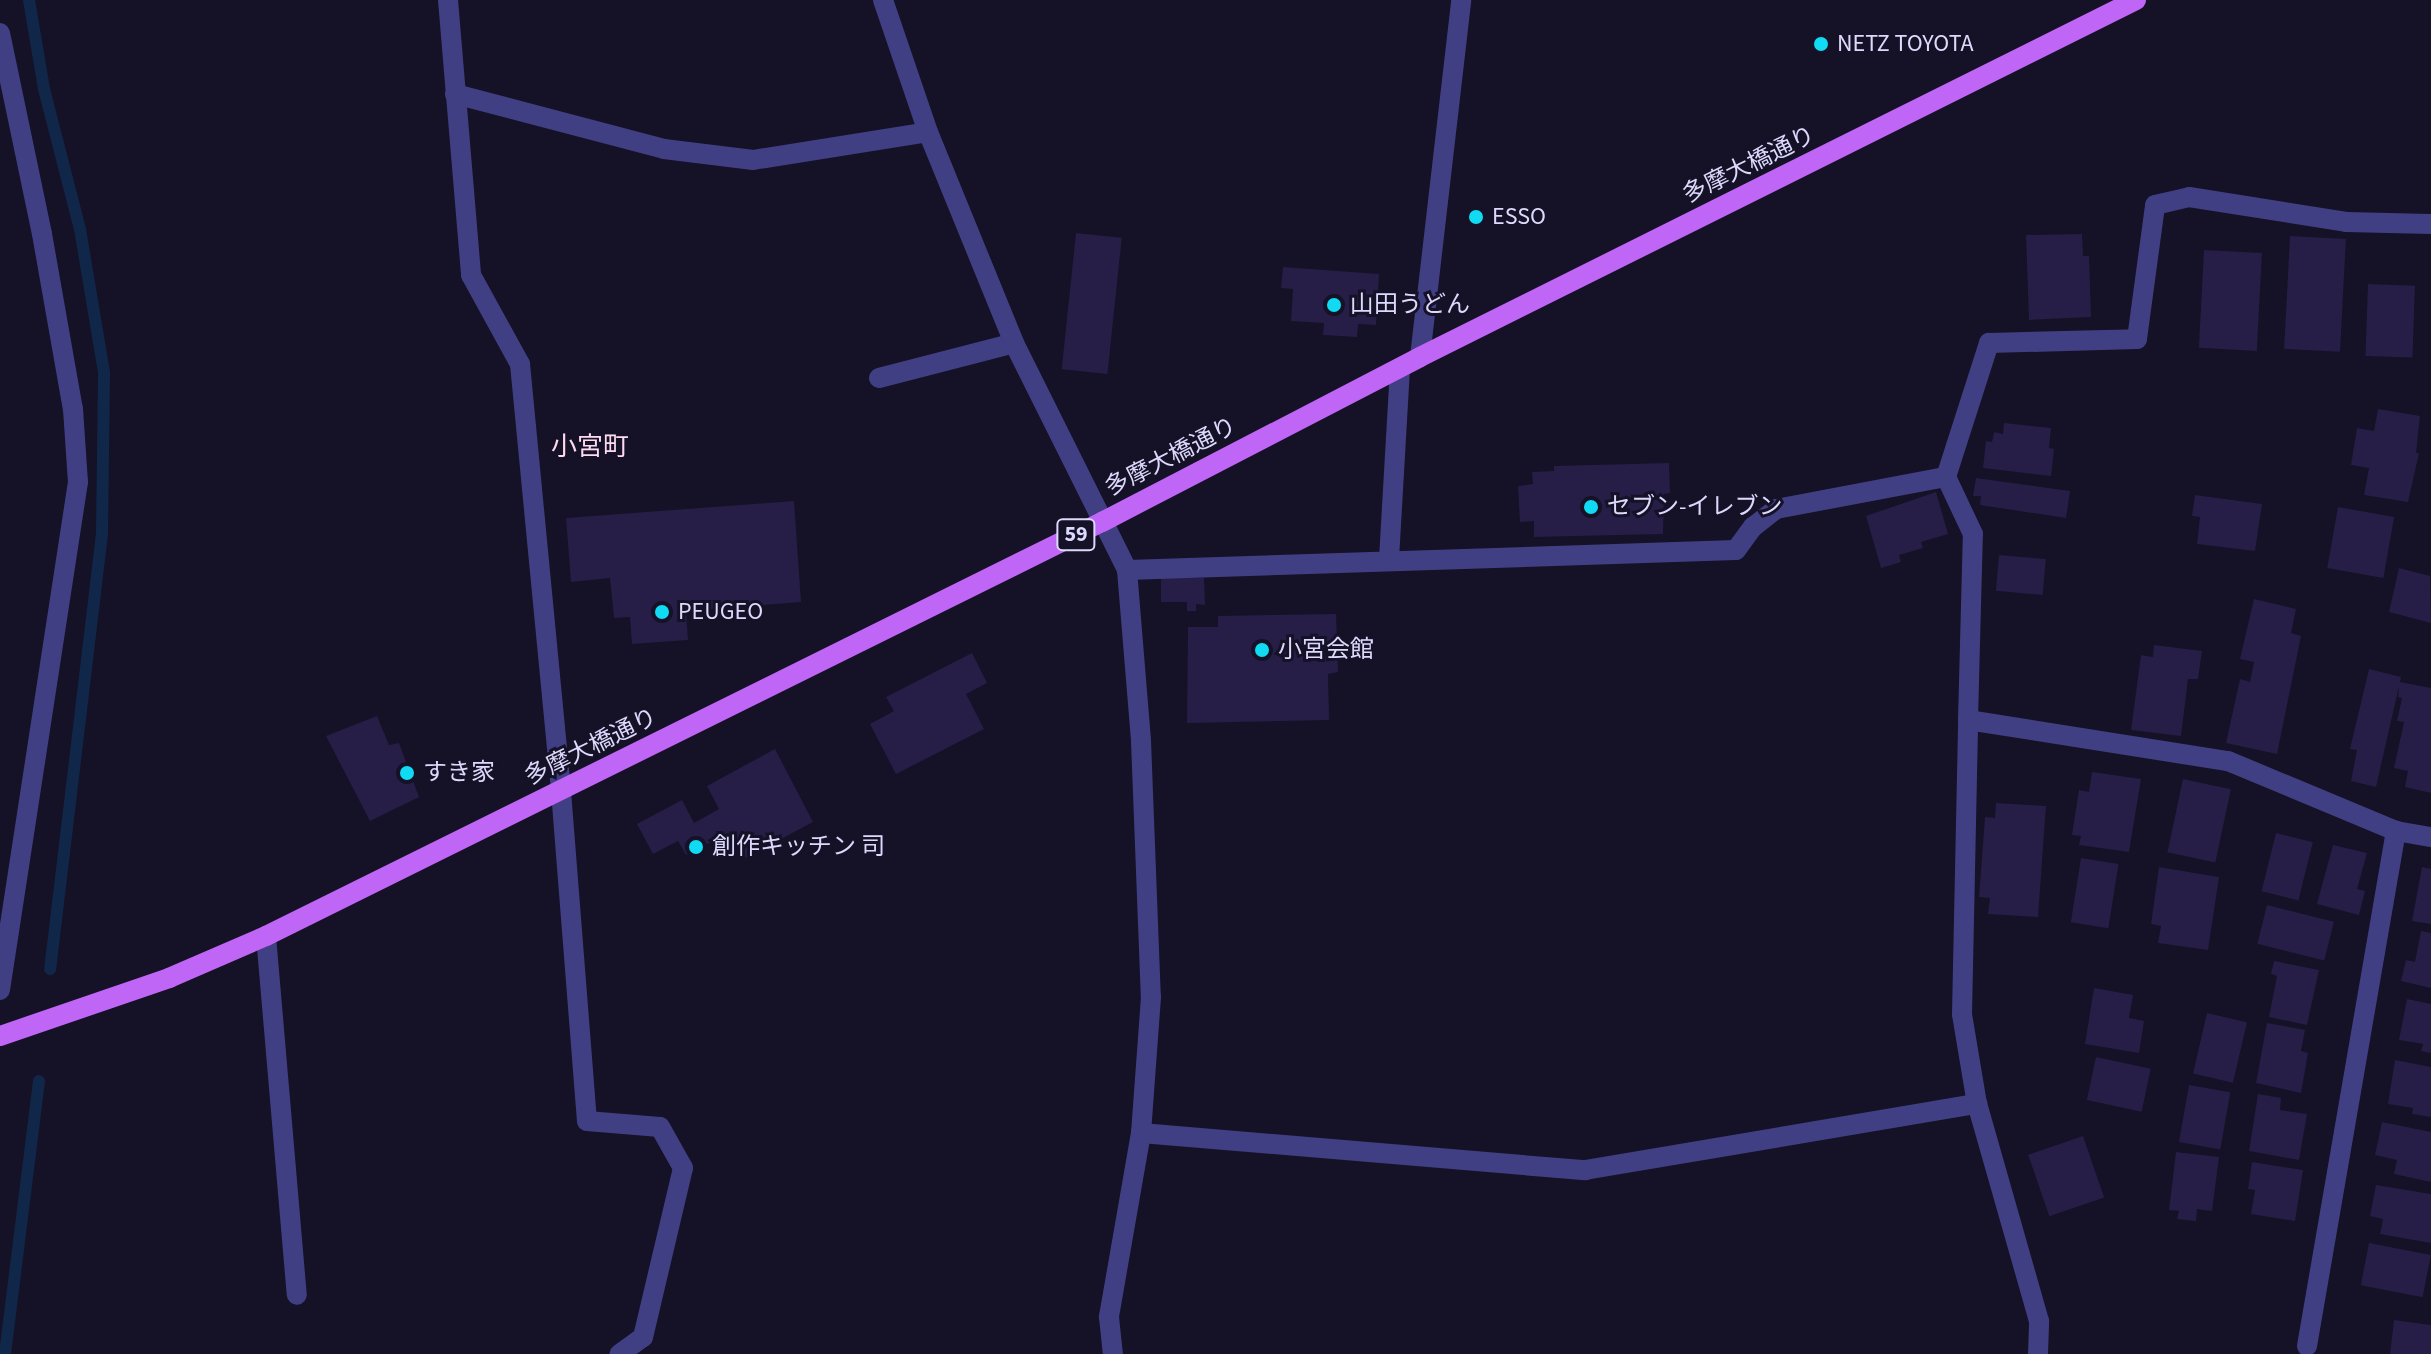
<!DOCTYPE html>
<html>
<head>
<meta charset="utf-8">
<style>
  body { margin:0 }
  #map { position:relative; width:2431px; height:1354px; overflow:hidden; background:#151126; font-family:"Source Sans 3","Noto Sans JP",sans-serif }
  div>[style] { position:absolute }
  .stream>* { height:12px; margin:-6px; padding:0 6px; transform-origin:6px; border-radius:6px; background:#11274a }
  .building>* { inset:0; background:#261e46; transform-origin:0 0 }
  .service>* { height:20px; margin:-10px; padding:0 10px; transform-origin:10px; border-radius:10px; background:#413f83 }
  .minor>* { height:20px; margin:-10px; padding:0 10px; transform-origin:10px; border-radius:10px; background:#413f83 }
  .primary>* { height:20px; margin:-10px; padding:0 10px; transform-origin:10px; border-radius:10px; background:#c066f7 }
  .dots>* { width:22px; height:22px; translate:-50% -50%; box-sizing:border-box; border:4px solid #151126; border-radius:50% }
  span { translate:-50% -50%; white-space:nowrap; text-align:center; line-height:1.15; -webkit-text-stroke:6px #151126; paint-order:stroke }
  .shield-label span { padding:2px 6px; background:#151126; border:2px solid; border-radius:6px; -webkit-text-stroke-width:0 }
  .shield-label { font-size:22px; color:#ddd9fd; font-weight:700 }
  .poi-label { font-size:24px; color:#ddd9fd }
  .left { translate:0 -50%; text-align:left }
  .street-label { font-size:24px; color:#ddd9fd }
  .neighbourhood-label { font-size:26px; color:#fddaf0 }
</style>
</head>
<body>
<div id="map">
  <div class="stream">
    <i style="left:29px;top:0;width:90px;rotate:80.4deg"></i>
    <i style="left:44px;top:89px;width:145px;rotate:75.6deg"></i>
    <i style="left:80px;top:229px;width:146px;rotate:80.5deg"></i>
    <i style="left:104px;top:373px;width:161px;rotate:90.7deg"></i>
    <i style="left:102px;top:534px;width:438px;rotate:96.8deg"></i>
    <i style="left:5px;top:1354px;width:275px;rotate:-82.9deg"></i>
  </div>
  <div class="building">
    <i style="left:1076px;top:233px;width:46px;height:137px;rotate:6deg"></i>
    <i style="clip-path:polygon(2082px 234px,2083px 256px,2089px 256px,2091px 317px,2029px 320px,2026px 235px)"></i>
    <i style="left:2290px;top:236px;width:56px;height:113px;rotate:3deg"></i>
    <i style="left:2204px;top:250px;width:58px;height:98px;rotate:3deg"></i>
    <i style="clip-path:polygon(1283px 267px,1379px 274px,1376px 325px,1358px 324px,1357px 337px,1323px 335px,1324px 323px,1291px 321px,1293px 289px,1281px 288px)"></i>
    <i style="left:2368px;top:284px;width:47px;height:72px;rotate:2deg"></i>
    <i style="clip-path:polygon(2378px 409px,2420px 416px,2416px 453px,2419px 453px,2408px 502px,2364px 495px,2369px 468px,2351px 465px,2357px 428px,2374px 431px)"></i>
    <i style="clip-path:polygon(2004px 423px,2051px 428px,2049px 448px,2054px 449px,2051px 476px,1983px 468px,1986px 441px,1992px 442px,1994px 432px,2003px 434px)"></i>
    <i style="clip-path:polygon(1669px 463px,1670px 493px,1664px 494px,1663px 534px,1534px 537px,1534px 521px,1520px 522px,1518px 486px,1533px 484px,1532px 472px,1554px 471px,1554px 466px)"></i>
    <i style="clip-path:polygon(1976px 478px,2070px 491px,2066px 518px,1980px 505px,1981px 496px,1973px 496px)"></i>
    <i style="clip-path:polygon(1936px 492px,1948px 534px,1921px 542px,1923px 548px,1899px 555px,1901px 562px,1881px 568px,1866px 516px)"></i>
    <i style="clip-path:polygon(2195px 495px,2262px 504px,2255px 551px,2197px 544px,2200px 517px,2192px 516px)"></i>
    <i style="clip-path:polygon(794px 501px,801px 602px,686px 611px,688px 640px,632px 644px,630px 617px,614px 618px,610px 578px,571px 582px,566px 518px)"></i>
    <i style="left:2338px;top:507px;width:57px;height:62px;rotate:10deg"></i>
    <i style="left:1999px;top:555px;width:47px;height:36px;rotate:5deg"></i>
    <i style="clip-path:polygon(2399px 568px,2430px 576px,2431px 623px,2389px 612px)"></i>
    <i style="clip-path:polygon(1161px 578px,1204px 578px,1205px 605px,1196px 604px,1196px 611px,1187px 611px,1187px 602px,1161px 602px)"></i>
    <i style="clip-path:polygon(2254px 599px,2296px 609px,2291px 633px,2301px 636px,2277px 754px,2226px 743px,2240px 679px,2250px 682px,2254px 662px,2240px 659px)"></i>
    <i style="clip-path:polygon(1336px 614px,1338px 672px,1328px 674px,1329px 720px,1187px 723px,1188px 627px,1218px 627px,1218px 616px)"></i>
    <i style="clip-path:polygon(2154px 645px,2202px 651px,2198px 679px,2188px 679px,2181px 736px,2131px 730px,2141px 655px,2153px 657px)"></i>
    <i style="clip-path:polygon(972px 653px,987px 683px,966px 694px,984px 729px,896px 774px,870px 724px,894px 711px,886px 697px)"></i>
    <i style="clip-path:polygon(2369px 669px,2401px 677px,2400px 682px,2431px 688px,2431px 793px,2405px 787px,2408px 771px,2394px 768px,2404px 722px,2397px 721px,2402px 698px,2398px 697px,2399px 686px,2376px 787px,2351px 781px,2357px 750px,2350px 749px)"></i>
    <i style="clip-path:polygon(377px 716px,389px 745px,399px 743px,419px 797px,370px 821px,326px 736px)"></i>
    <i style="clip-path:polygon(775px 749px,813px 822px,743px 859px,728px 833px,686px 855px,678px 841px,653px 854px,637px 824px,682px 800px,694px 823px,719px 809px,707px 786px)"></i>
    <i style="clip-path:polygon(2092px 772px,2141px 779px,2129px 852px,2079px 845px,2081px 836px,2072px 835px,2079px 790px,2089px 792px)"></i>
    <i style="left:2183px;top:779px;width:49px;height:75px;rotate:12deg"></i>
    <i style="clip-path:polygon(1996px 803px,2046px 806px,2038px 917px,1988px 914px,1990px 898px,1979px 897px,1985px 817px,1995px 818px)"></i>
    <i style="left:2276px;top:833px;width:38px;height:60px;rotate:14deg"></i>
    <i style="clip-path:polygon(2333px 845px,2367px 853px,2357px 889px,2365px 891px,2359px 915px,2317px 904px)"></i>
    <i style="left:2081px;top:858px;width:38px;height:65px;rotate:9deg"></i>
    <i style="clip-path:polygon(2159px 867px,2219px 877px,2208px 950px,2158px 943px,2161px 926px,2151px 924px)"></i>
    <i style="clip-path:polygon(2422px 867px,2431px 869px,2431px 924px,2412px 921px)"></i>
    <i style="left:2267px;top:905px;width:69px;height:40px;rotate:14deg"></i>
    <i style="clip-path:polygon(2421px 931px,2431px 933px,2431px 988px,2401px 981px,2406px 960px,2415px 962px)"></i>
    <i style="clip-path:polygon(2274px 961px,2319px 970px,2307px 1025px,2269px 1017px,2277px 976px,2271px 974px)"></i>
    <i style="clip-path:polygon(2094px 988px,2133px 995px,2129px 1018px,2144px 1021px,2139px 1053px,2085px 1044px)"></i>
    <i style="clip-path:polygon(2407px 999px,2431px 1004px,2431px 1053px,2421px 1051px,2423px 1044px,2399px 1040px)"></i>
    <i style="left:2207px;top:1013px;width:41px;height:62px;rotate:13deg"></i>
    <i style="clip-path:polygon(2267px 1023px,2305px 1030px,2301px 1051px,2308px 1053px,2301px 1093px,2256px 1083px)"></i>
    <i style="left:2096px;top:1057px;width:56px;height:44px;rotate:12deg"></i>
    <i style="clip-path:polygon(2395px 1060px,2431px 1067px,2431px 1117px,2412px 1114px,2413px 1108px,2388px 1104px)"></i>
    <i style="left:2189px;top:1085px;width:42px;height:58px;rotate:10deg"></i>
    <i style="clip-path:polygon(2258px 1094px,2281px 1098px,2280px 1110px,2307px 1114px,2299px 1160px,2249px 1151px)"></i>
    <i style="clip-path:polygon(2382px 1122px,2431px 1132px,2431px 1182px,2394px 1174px,2397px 1160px,2375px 1155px)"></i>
    <i style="left:2083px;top:1136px;width:65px;height:58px;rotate:71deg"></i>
    <i style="clip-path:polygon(2176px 1152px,2219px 1157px,2212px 1211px,2197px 1209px,2196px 1221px,2177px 1219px,2179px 1211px,2169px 1210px)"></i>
    <i style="clip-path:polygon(2252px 1162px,2303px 1170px,2295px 1221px,2251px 1214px,2255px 1190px,2248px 1189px)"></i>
    <i style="clip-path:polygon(2376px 1185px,2431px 1194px,2431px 1243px,2380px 1234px,2383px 1219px,2370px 1216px)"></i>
    <i style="left:2369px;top:1243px;width:63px;height:43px;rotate:11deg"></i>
    <i style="clip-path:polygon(2394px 1320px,2431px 1325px,2431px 1354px,2390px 1354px)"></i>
  </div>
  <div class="service">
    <i style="left:1420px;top:357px;width:359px;rotate:-83.4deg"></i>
    <i style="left:879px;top:378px;width:139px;rotate:-14.5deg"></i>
    <i style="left:1389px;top:559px;width:190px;rotate:-86.7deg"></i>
    <i style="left:1127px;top:570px;width:609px;rotate:-1.88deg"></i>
    <i style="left:1736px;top:550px;width:29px;rotate:-54deg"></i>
    <i style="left:1753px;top:527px;width:29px;rotate:-38deg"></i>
    <i style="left:1776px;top:509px;width:173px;rotate:-10.7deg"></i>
    <i style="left:1968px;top:720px;width:186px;rotate:-88.5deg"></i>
    <i style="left:1973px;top:534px;width:63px;rotate:-115.3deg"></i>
    <i style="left:1946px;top:477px;width:141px;rotate:-72.2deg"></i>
    <i style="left:1989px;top:343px;width:148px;rotate:-1.5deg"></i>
    <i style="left:2137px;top:339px;width:135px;rotate:-82.3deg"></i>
    <i style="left:2155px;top:205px;width:35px;rotate:-13deg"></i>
    <i style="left:2189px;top:197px;width:159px;rotate:9deg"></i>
    <i style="left:2346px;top:222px;width:85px;rotate:1.3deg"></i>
  </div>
  <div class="minor">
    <i style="left:448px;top:0;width:276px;rotate:85.2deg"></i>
    <i style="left:471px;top:275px;width:102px;rotate:61.2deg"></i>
    <i style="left:520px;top:364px;width:429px;rotate:84.5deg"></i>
    <i style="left:561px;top:791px;width:331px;rotate:85.5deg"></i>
    <i style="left:587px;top:1121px;width:73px;rotate:4.7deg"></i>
    <i style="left:660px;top:1127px;width:47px;rotate:60.7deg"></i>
    <i style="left:683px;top:1168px;width:174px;rotate:103.3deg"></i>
    <i style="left:643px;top:1337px;width:29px;rotate:144deg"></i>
    <i style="left:883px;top:0;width:139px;rotate:71.2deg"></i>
    <i style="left:928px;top:132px;width:228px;rotate:67.8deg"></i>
    <i style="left:1014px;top:343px;width:254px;rotate:63.5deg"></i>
    <i style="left:1127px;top:570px;width:172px;rotate:85.3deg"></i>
    <i style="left:1141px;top:741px;width:256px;rotate:87.8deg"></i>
    <i style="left:1151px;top:997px;width:136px;rotate:94.2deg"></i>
    <i style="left:1141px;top:1133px;width:187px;rotate:99.9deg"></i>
    <i style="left:1109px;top:1317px;width:37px;rotate:84deg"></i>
    <i style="left:0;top:33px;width:205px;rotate:78.2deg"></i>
    <i style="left:42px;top:234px;width:178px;rotate:80deg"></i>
    <i style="left:73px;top:409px;width:73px;rotate:86.1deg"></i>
    <i style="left:78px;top:482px;width:514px;rotate:98.73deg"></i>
    <i style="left:455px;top:94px;width:216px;rotate:14.7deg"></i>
    <i style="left:664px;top:149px;width:90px;rotate:7deg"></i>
    <i style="left:753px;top:160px;width:177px;rotate:-9.1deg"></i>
    <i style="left:266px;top:936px;width:360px;rotate:85.1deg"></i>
    <i style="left:1141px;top:1133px;width:446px;rotate:4.8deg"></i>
    <i style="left:1585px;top:1170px;width:398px;rotate:-9.6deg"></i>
    <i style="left:2307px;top:1346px;width:523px;rotate:-80.2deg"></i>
    <i style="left:2038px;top:1354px;width:33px;rotate:-88deg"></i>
    <i style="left:2039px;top:1321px;width:226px;rotate:-105.9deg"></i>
    <i style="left:1977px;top:1104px;width:91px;rotate:-99.5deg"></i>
    <i style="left:1962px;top:1014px;width:294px;rotate:-88.8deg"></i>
    <i style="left:1968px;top:720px;width:263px;rotate:9deg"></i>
    <i style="left:2228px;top:761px;width:182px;rotate:22.6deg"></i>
    <i style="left:2396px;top:831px;width:36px;rotate:10deg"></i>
  </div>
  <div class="primary">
    <i style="left:0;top:1036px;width:179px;rotate:-18.9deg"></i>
    <i style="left:169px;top:978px;width:106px;rotate:-23.4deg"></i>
    <i style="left:266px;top:936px;width:933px;rotate:-26.35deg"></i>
    <i style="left:1102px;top:522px;width:358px;rotate:-27.4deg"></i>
    <i style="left:1420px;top:357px;width:800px;rotate:-26.5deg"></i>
  </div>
  <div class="dots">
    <i style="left:1821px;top:44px;background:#10dbf2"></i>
    <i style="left:1476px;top:217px;background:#10dbf2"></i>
    <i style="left:1334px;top:305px;background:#10dbf2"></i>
    <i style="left:1591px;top:507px;background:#10dbf2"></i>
    <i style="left:662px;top:612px;background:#10dbf2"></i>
    <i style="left:1262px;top:650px;background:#10dbf2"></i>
    <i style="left:407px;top:773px;background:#10dbf2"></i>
    <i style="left:696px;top:847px;background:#10dbf2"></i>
  </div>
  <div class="shield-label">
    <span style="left:1076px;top:535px">59</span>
  </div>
  <div class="poi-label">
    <span class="left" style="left:1837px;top:44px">NETZ TOYOTA</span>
    <span class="left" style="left:1492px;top:217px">ESSO</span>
    <span class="left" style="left:1350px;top:305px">山田うどん</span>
    <span class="left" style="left:1607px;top:507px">セブン-イレブン</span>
    <span class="left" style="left:678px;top:612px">PEUGEO</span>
    <span class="left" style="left:1278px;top:650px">小宮会館</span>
    <span class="left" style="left:423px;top:773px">すき家</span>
    <span class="left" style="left:712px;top:847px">創作キッチン 司</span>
  </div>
  <div class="street-label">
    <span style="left:1749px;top:165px;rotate:-26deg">多摩大橋通り</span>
    <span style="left:1171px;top:457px;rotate:-27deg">多摩大橋通り</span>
    <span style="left:591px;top:747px;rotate:-26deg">多摩大橋通り</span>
  </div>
  <div class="neighbourhood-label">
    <span style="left:590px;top:447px">小宮町</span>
  </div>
</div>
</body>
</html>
